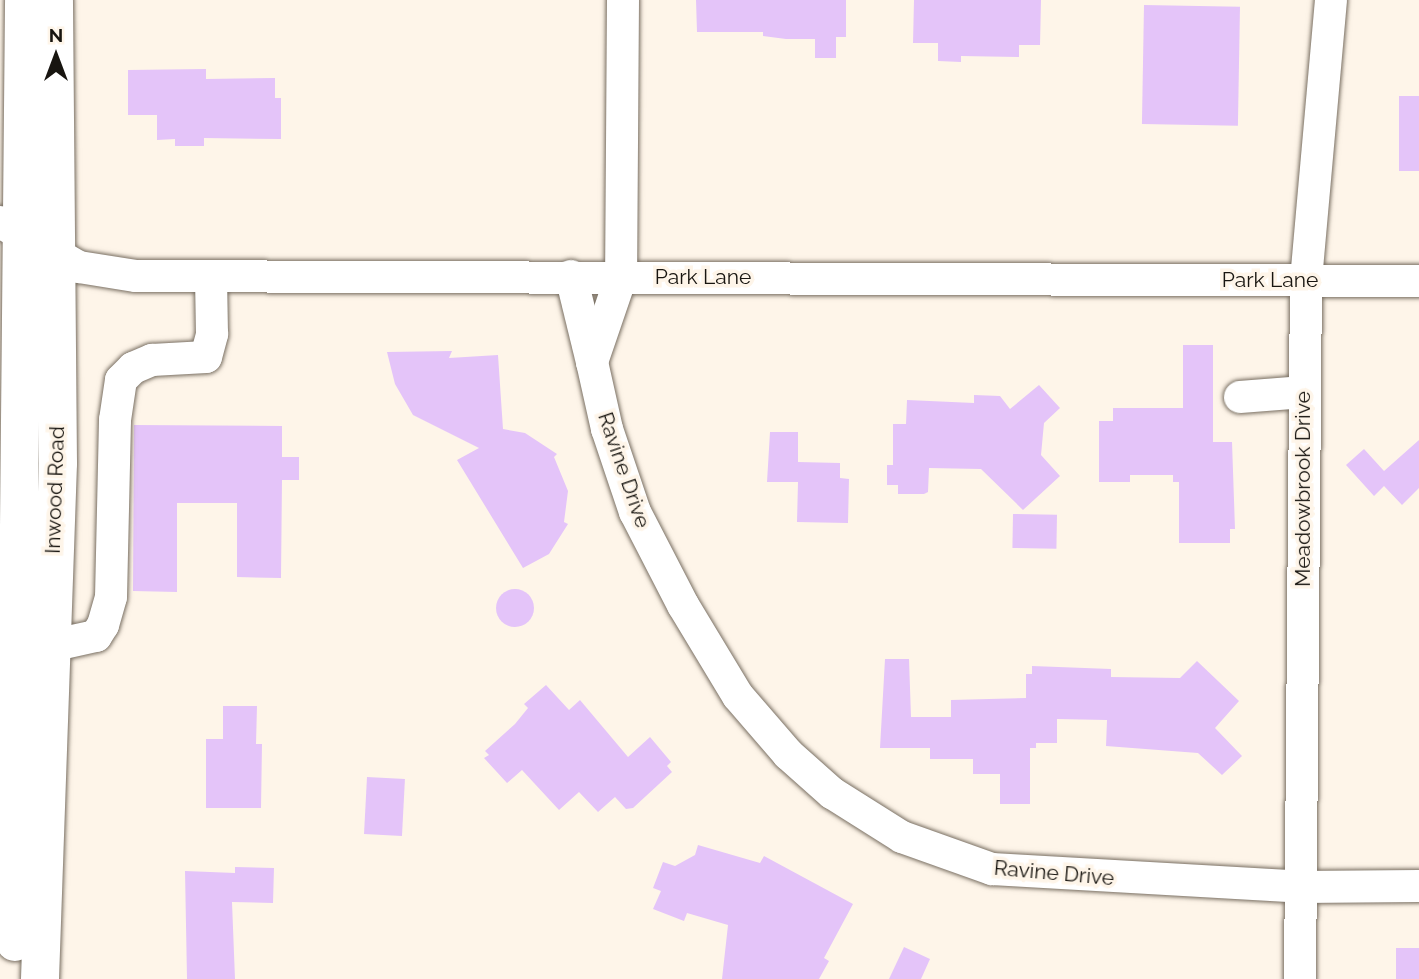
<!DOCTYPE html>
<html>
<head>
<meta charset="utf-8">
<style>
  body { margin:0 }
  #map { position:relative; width:1419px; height:979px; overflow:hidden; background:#fef5e9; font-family:Raleway,sans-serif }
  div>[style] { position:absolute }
  .building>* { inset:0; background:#e4c4f9; transform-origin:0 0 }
  .round { border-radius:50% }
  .roads { filter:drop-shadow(0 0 2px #796f62) drop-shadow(0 0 2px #796f62) }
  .minor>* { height:32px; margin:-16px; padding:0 16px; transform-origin:16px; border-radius:16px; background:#fff }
  .major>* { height:38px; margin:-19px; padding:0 19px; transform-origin:19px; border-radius:19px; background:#fff }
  span { translate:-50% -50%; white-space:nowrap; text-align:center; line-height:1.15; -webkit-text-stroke:7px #fef5e9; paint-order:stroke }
  .street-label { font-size:21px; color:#181510 }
  .north { position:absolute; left:21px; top:21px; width:70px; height:70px; -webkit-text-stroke:5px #fef5e9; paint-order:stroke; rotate:0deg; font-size:19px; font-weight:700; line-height:28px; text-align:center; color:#181510 }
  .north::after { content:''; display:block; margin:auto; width:24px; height:32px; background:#181510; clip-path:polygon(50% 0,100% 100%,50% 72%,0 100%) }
</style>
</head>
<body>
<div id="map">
  <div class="building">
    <i style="clip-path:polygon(696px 0,846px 0,846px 37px,836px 37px,836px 58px,815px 58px,815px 39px,786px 39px,763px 36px,763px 32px,697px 32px)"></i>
    <i style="clip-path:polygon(914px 0,1041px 0,1040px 45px,1019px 45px,1019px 57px,961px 56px,961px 62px,938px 61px,938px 43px,913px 43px)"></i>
    <i style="left:1144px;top:5px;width:96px;height:119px;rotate:1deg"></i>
    <i style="clip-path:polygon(206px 69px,206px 79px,275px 78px,275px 98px,281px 98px,281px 139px,204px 138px,204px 146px,175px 146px,175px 139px,157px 140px,157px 115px,128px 115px,128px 70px)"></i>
    <i style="left:1399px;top:96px;width:20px;height:75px"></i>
    <i style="clip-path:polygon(1183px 345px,1213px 345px,1213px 442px,1232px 442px,1235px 529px,1230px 529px,1230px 543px,1179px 543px,1179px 482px,1173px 482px,1173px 475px,1130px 475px,1130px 482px,1099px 482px,1099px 421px,1113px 421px,1113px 408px,1183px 408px)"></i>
    <i style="clip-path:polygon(452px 351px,449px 358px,498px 355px,503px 429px,525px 433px,557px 454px,554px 457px,568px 491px,564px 522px,568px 524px,549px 554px,523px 568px,457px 460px,479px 448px,413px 415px,395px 384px,387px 352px)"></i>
    <i style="clip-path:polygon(1039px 385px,1060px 408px,1044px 423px,1041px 455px,1060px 476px,1023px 510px,981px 469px,929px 468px,928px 492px,924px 494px,898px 494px,898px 485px,887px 485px,887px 465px,893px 465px,893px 424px,906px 424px,907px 400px,974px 403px,974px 395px,1000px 396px,1010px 409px)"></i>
    <i style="clip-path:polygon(134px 425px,282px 426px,282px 457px,299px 457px,299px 480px,282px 480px,281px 578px,237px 577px,237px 503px,177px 503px,177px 592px,133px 591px)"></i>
    <i style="clip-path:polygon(770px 432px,798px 432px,798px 462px,840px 463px,840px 478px,849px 479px,848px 523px,797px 522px,798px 482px,767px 482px)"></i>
    <i style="clip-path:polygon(1419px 440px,1419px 488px,1402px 505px,1384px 486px,1374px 496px,1346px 465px,1364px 449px,1384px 471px)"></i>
    <i style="left:1013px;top:514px;width:44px;height:34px;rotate:1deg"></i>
    <i class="round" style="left:496px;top:589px;width:38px;height:38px"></i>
    <i style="clip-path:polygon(885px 659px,909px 659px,911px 717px,951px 717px,951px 700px,1026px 698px,1026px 674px,1032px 674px,1032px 666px,1111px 669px,1111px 677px,1180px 678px,1197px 661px,1239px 701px,1215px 728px,1242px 756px,1222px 775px,1198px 753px,1106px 746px,1107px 720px,1057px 719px,1057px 743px,1036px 743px,1036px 748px,1030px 748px,1030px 804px,1000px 804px,1000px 774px,973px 774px,973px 759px,930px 759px,930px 748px,880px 748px)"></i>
    <i style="clip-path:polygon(546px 685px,569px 710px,580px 700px,628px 757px,650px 737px,671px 762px,667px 766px,672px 772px,633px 808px,626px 809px,615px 797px,598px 812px,579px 792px,559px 810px,522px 770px,507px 783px,484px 758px,489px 755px,485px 751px,515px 724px,528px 708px,524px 704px)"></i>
    <i style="clip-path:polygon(223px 706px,257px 706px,256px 744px,262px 744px,261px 808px,206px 808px,206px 739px,223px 739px)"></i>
    <i style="left:367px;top:777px;width:38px;height:57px;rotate:3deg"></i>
    <i style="clip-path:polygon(698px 845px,760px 863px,764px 856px,853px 904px,824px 958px,829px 961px,819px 979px,722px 979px,728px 925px,687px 913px,684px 921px,653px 909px,661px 891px,653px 888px,663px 862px,675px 866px,695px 855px)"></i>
    <i style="clip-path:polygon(235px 867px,274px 868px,273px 903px,232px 902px,235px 979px,187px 979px,185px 871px,235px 873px)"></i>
    <i style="clip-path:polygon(904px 947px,930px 959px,921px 979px,889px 979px)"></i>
    <i style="left:1396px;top:948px;width:23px;height:31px"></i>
  </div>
  <div class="roads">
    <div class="minor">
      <i style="left:623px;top:0;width:277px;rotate:90.4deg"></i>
      <i style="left:621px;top:277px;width:90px;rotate:108.8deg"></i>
      <i style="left:592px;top:362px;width:69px;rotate:77.4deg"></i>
      <i style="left:607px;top:429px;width:88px;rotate:71.4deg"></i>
      <i style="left:635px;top:512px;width:105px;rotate:62.7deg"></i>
      <i style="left:683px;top:605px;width:106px;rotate:58.9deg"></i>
      <i style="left:738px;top:696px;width:77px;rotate:49.2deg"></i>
      <i style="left:788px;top:754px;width:59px;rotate:41.6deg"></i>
      <i style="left:832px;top:793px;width:83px;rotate:32.2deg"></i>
      <i style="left:902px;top:837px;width:96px;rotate:19.6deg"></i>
      <i style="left:992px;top:869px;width:310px;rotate:3.3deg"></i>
      <i style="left:1301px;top:887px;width:118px;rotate:-0.5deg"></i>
      <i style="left:0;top:222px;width:91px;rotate:29.7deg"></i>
      <i style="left:79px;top:267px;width:58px;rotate:9deg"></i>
      <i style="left:136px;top:276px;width:1283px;rotate:0.22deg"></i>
      <i style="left:571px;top:276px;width:89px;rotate:76.3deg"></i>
      <i style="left:1240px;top:397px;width:64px;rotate:-4.5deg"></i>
      <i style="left:50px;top:646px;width:47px;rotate:-12.3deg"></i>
      <i style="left:96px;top:636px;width:13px;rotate:-58deg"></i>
      <i style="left:103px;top:625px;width:29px;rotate:-74deg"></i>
      <i style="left:111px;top:597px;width:177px;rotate:-88.7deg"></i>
      <i style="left:115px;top:420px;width:40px;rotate:-81.5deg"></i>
      <i style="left:121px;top:380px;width:17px;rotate:-45deg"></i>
      <i style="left:133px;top:368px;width:21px;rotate:-23deg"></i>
      <i style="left:152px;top:360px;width:54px;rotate:-3.2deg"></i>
      <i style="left:206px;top:357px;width:24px;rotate:-75deg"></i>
      <i style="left:212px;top:334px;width:58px;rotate:-91deg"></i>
      <i style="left:1300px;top:979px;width:699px;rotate:-89.51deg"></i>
      <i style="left:1306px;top:280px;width:281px;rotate:-84.9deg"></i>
    </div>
    <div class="major">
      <i style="left:15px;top:942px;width:942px;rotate:-89.45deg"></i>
      <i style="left:40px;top:979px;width:516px;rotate:-88deg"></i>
      <i style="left:58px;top:463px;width:463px;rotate:-90.5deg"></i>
    </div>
  </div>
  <div class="street-label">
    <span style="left:703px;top:277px">Park Lane</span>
    <span style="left:1270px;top:280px">Park Lane</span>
    <span style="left:624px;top:470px;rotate:71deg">Ravine Drive</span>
    <span style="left:1303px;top:489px;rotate:-90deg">Meadowbrook Drive</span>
    <span style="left:55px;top:490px;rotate:-88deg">Inwood Road</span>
    <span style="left:1054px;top:873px;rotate:5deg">Ravine Drive</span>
  </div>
  <div class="north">N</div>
</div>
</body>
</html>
